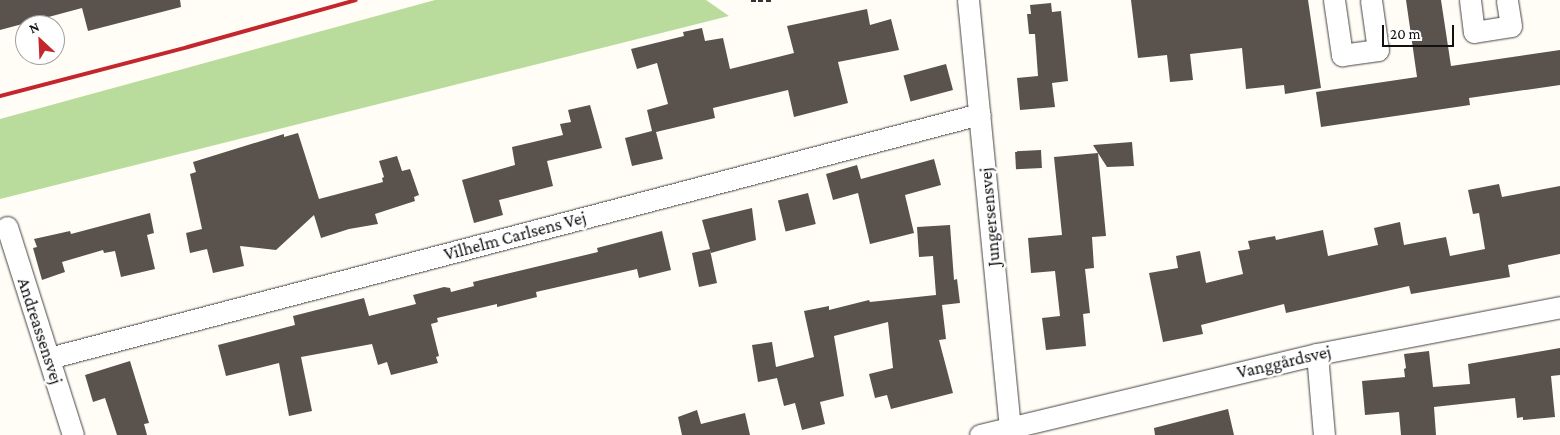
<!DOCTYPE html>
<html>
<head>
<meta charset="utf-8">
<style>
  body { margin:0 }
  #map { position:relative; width:1560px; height:435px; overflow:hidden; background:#fffdf5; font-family:"Crimson Pro",serif }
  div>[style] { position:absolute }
  .forest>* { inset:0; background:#b9dc9c }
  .building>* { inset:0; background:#5a524d; transform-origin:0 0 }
  .path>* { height:3px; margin-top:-1.5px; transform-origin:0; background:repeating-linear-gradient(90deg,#333 0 5px,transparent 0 7.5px) }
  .roads { filter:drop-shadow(0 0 1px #444) drop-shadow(0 0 1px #444) }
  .street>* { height:21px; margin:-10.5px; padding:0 10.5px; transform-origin:10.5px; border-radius:10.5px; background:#fff }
  .rail>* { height:4px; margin:-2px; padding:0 2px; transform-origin:2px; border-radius:2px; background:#c4262e }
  span { translate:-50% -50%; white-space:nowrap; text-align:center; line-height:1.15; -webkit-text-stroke:5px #fff; paint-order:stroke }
  .street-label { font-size:18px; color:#111 }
  .north { position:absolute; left:15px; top:15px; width:50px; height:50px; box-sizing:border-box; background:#fff; border:1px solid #a0a0a0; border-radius:50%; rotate:335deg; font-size:14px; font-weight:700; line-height:20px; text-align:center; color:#111 }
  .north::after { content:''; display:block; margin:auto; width:18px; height:22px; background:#c4262e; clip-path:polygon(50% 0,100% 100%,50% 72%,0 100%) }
  .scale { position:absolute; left:1382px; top:25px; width:72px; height:22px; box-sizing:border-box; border:2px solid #111; border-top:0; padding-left:6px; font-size:15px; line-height:18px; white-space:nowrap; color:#111; -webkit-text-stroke:4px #fff; paint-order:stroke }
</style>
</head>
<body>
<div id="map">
  <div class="forest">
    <i style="clip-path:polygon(435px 0,706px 0,729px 16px,0 199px,0 119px)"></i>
  </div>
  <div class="building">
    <i style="clip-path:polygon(0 0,180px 0,181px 7px,88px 31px,82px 8px,0 30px)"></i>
    <i style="clip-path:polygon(1131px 0,1308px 0,1321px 88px,1285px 94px,1284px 85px,1246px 89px,1242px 48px,1190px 54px,1193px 80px,1170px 82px,1167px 55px,1138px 58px)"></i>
    <i style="clip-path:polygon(1406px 0,1441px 0,1451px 66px,1560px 50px,1560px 85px,1469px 98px,1470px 105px,1321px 127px,1316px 92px,1417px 77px)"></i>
    <i style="clip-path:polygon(1051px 3px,1052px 12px,1061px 11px,1068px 81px,1052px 83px,1055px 107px,1020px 110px,1017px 78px,1038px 76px,1035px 34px,1029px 34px,1027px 14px,1031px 14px,1030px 5px)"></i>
    <i style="clip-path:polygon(867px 9px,870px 25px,891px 19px,899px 50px,838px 62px,848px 103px,794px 117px,788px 90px,713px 108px,715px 118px,656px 132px,663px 159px,632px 166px,625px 138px,652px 131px,647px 110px,668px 104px,657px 63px,637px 69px,631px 49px,684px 36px,683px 32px,702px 28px,705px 41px,723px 38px,730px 69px,794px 53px,787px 26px)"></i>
    <i style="left:946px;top:64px;width:27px;height:44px;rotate:75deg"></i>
    <i style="clip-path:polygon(590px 105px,602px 148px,547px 161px,553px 186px,499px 200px,503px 215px,474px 223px,462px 180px,515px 165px,512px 147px,563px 135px,560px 124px,571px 122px,568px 110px)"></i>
    <i style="clip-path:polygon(298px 133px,319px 199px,383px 182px,382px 178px,384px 177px,379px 161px,397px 156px,402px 171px,410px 169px,419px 195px,414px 197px,415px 201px,375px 214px,378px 224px,349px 229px,321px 238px,314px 215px,276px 250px,240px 246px,244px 266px,213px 273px,207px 249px,190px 253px,186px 233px,202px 229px,190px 174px,196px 172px,193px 162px,284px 134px,284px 137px)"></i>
    <i style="clip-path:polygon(1132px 142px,1134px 166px,1107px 167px,1098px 153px,1106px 236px,1092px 237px,1094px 268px,1085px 269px,1090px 313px,1083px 314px,1086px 346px,1046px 350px,1042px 318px,1060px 316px,1055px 271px,1031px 273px,1028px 238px,1062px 235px,1054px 157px,1098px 153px,1093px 145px)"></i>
    <i style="left:1041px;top:150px;width:18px;height:26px;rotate:87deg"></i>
    <i style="clip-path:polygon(934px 159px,941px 185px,905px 195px,914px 233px,870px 244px,858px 193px,833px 200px,826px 174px,857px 165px,861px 179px)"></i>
    <i style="clip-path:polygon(1499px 184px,1502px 197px,1560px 186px,1560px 254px,1508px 265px,1510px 277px,1411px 294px,1409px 286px,1286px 313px,1284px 304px,1201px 325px,1203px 334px,1163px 342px,1149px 273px,1178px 268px,1176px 256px,1200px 251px,1206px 283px,1243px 274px,1238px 251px,1250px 249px,1248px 241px,1275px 236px,1276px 240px,1323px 230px,1328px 256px,1378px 245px,1374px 228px,1400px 222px,1404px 245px,1446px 237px,1450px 256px,1485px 249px,1479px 213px,1473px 214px,1468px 190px)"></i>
    <i style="left:808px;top:193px;width:32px;height:31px;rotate:76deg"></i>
    <i style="clip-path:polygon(752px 208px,756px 240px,711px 253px,710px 250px,717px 283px,699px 287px,692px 253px,710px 249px,702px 220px)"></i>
    <i style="clip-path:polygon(150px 213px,154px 233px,147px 235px,155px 269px,121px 277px,115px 251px,104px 253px,103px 250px,62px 262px,65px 272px,42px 280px,33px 248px,37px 247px,34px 239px,70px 231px,71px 234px)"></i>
    <i style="clip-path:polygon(950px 225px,954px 280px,957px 279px,960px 303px,942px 305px,946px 339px,939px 340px,953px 393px,891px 409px,887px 395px,875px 398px,869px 374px,893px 368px,888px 322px,834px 336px,844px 396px,820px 402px,825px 424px,802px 430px,795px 403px,784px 406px,777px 378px,758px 382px,752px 345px,772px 342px,776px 367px,814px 357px,804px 311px,829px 306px,829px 310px,869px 300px,870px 302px,936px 295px,933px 256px,919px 257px,917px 227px)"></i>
    <i style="clip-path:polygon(662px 231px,671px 270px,639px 278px,637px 269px,536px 292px,537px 297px,497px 307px,497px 304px,437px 318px,438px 322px,431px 324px,439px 356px,436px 357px,438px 363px,391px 375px,387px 362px,378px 365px,372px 344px,301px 357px,312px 411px,289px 416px,279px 363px,226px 376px,218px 345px,295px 325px,293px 316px,364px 298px,369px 316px,416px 304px,413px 295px,444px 287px,450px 288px,451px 292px,474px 286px,473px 282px,598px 252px,597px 248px)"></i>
    <i style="clip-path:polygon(1560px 348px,1560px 375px,1551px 376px,1555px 417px,1523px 420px,1523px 417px,1517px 418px,1515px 398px,1434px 407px,1436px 435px,1401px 435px,1399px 412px,1365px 415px,1362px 381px,1405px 377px,1404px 369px,1406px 368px,1404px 354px,1429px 351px,1433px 387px,1470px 384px,1468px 364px)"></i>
    <i style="clip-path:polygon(130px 361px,149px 423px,144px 424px,147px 435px,117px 435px,105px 398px,93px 402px,85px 375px)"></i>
    <i style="clip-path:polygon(1228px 409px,1234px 435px,1155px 435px,1154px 428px)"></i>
    <i style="clip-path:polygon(697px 410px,701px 424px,745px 413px,750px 435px,682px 435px,678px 417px)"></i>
  </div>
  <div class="path">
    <i style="left:751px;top:0;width:21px"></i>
  </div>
  <div class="roads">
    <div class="street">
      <i style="left:968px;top:0;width:437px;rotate:84.4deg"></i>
      <i style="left:1334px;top:0;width:56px;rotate:81.7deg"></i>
      <i style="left:1342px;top:55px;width:36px;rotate:-8deg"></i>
      <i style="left:1378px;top:50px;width:50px;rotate:-98deg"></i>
      <i style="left:1470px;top:0;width:32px;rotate:83deg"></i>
      <i style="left:1474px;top:32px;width:37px;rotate:-9deg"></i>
      <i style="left:1511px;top:26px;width:26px;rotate:-99deg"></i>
      <i style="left:7px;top:227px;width:218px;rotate:72.4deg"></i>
      <i style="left:1317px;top:354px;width:81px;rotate:85.1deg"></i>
      <i style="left:49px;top:358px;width:962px;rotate:-14.69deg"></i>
      <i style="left:980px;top:435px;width:347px;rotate:-13.5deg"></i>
      <i style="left:1317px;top:354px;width:248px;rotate:-10.9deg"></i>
    </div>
  </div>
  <div class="rail">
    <i style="left:0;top:96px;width:194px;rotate:-14.6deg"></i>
    <i style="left:188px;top:47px;width:174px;rotate:-15.6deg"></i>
  </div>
  <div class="street-label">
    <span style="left:990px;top:217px;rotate:-95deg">Jungersensvej</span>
    <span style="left:515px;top:236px;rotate:-15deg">Vilhelm Carlsens Vej</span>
    <span style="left:40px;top:331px;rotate:72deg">Andreassensvej</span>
    <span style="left:1284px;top:362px;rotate:-13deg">Vanggårdsvej</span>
  </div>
  <div class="north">N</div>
  <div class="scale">20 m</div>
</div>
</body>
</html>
